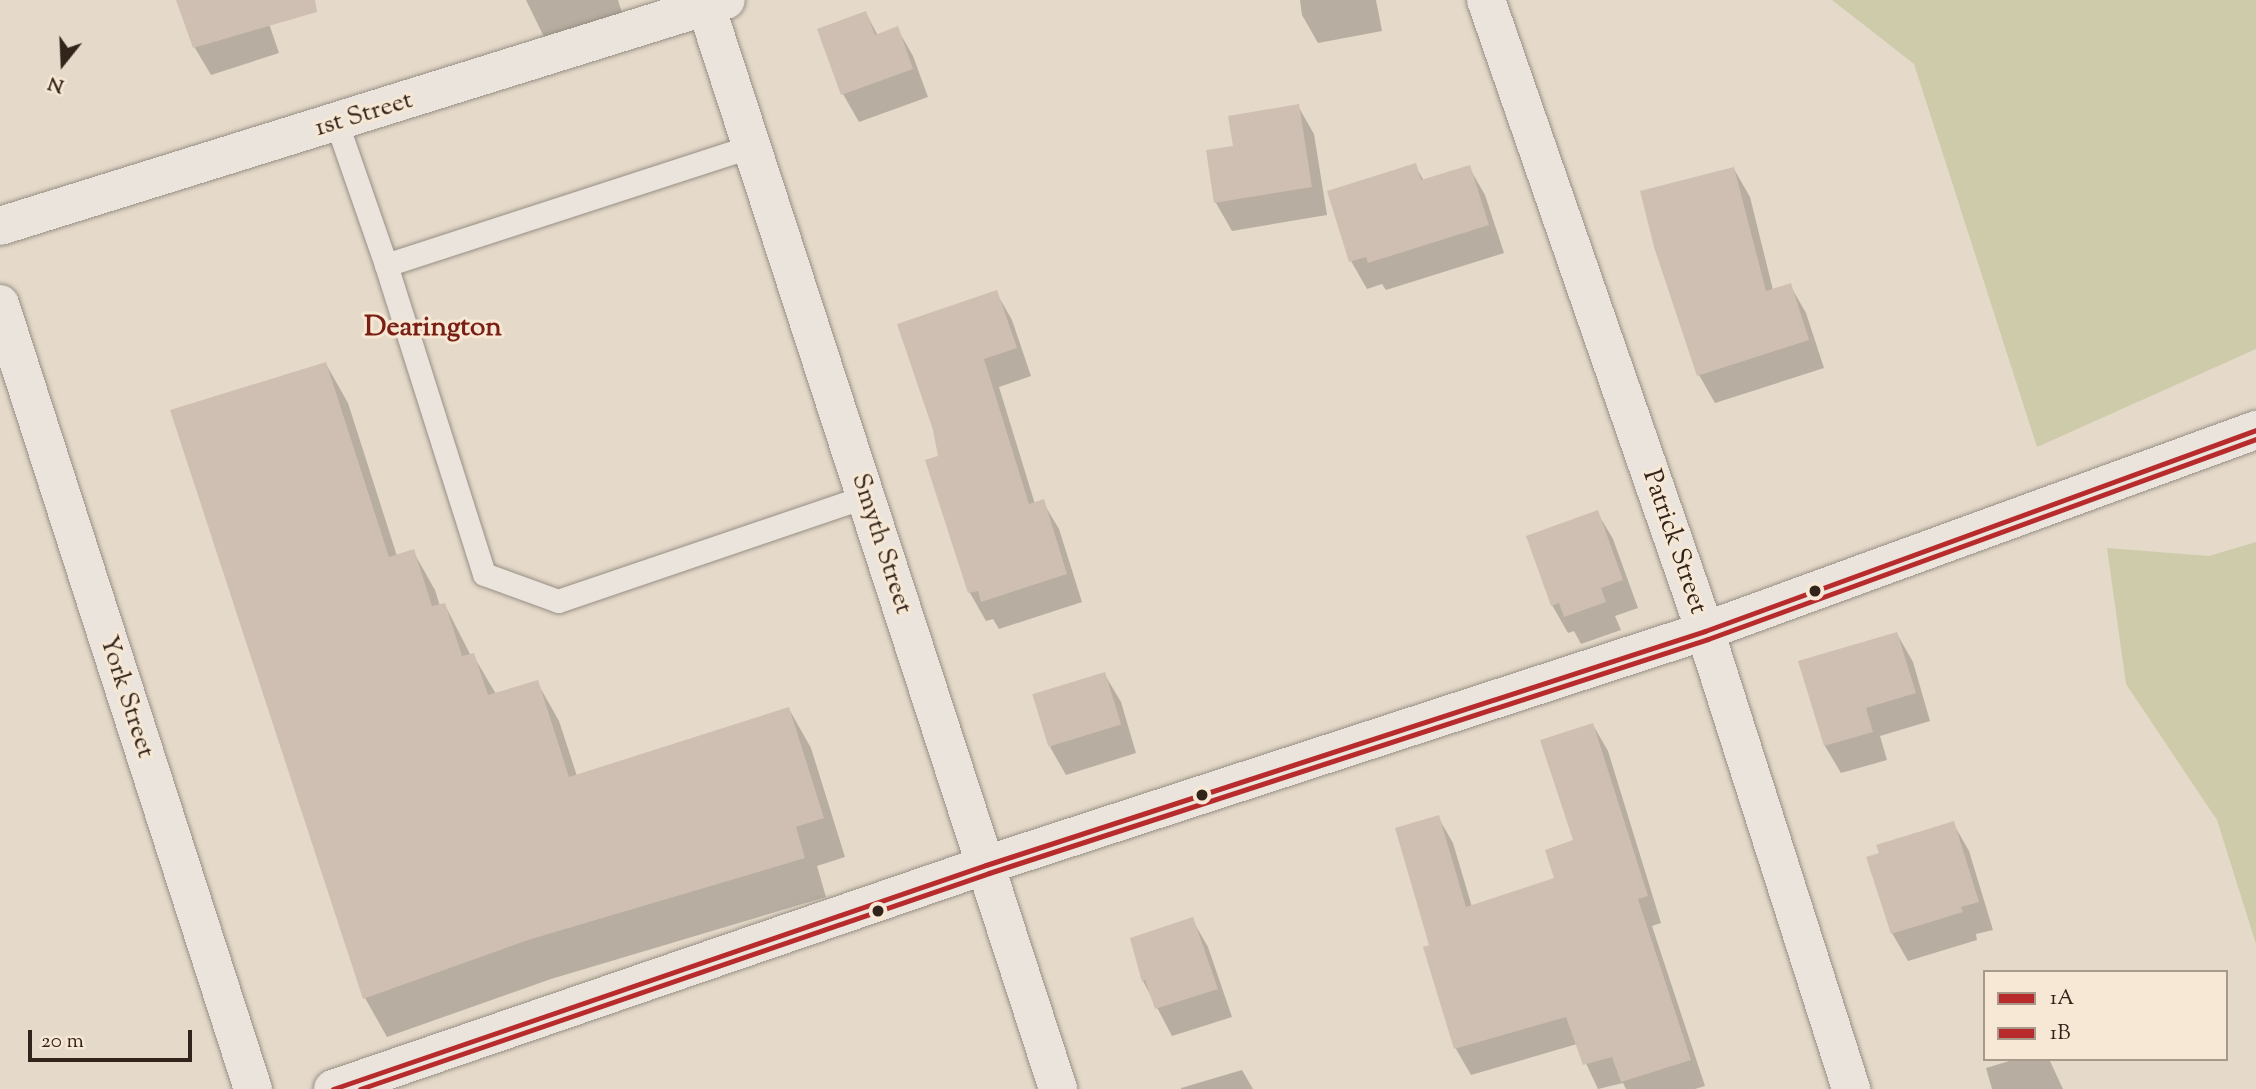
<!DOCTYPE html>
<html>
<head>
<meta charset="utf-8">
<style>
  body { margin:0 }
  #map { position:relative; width:2256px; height:1089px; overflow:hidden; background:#e5d9c9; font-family:"Sorts Mill Goudy",serif }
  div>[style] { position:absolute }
  .green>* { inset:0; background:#cecbaa }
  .shadow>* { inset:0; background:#0003 }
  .building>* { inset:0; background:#cfbfb2; transform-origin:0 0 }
  .roads { filter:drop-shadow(0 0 2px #978f85) drop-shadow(0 0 2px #978f85) }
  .lane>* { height:23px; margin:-11.5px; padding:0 11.5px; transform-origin:11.5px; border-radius:11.5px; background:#eae4dc }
  .street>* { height:38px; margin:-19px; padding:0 19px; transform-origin:19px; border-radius:19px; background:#eae4dc }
  .bus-1>* { height:5px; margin:-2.5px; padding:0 2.5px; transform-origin:2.5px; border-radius:2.5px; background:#b72b2c }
  .bus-2>* { height:5px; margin:-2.5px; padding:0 2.5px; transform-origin:2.5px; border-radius:2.5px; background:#b72b2c }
  .dots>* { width:19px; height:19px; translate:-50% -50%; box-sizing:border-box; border:4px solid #f6e8d4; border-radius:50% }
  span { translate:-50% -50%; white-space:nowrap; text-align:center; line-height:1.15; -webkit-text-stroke:6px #f6e8d4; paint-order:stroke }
  .street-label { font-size:26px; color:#33241b }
  .neighbourhood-label { font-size:28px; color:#7a1f14; font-weight:700 }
  .legend { position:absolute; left:1983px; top:970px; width:245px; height:91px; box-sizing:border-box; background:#f6e8d4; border:2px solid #a89a8a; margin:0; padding:9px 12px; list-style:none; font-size:21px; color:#33241b }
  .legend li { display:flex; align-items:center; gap:14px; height:35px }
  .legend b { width:35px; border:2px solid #a89a8a }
  .north { position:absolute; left:28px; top:28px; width:70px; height:70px; -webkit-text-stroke:5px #f6e8d4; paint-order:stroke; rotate:198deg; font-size:19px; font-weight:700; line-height:28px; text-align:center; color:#33241b }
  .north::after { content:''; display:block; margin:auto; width:24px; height:32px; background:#33241b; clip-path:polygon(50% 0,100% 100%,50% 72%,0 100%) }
  .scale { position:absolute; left:28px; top:1030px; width:164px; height:32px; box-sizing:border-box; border:4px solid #33241b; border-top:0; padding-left:9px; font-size:21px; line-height:24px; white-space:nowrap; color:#33241b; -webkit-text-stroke:5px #f6e8d4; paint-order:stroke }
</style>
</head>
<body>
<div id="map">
  <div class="green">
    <i style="clip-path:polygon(1832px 0,2256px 0,2256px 349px,2037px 447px,1914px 64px)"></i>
    <i style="clip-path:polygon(2256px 542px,2256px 944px,2217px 820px,2126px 684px,2107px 548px,2209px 556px)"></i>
  </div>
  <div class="shadow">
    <i style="clip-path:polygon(178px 0,261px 0,279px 53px,211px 75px,195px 48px)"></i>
    <i style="clip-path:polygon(526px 0,618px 0,624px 19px,546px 41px)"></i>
    <i style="clip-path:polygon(1300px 0,1376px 0,1382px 31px,1318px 43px,1302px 15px)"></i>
    <i style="clip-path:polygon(866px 13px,878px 36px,897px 28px,913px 56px,928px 97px,859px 122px,843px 94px)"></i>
    <i style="clip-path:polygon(1298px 106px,1314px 134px,1327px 215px,1232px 231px,1216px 203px,1208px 152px,1235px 148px)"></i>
    <i style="clip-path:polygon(1415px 165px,1424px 181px,1469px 167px,1485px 195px,1504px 253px,1386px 290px,1382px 284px,1367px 289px,1351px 261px)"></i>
    <i style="clip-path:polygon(1734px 169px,1750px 197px,1773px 290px,1790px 285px,1806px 313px,1824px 368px,1715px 403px,1699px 375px)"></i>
    <i style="clip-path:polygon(996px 292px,1012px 320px,1031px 376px,999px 387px,1035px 504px,1043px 502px,1059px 529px,1082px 602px,999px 629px,993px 619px,986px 621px,970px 593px,928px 461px,940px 457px)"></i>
    <i style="clip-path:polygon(326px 364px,348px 403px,397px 556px,413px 551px,435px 590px,440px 606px,445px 605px,471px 656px,473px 655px,496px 694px,537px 682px,559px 721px,577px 776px,789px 709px,811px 748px,845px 857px,817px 866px,826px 897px,551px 979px,387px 1037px,365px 998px)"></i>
    <i style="clip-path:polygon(1597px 512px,1613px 539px,1638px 608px,1615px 616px,1621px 630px,1581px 644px,1574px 631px,1568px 633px,1552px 605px)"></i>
    <i style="clip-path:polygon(1897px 634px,1913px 662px,1930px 721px,1880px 736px,1887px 760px,1841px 773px,1825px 746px)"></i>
    <i style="clip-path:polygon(1105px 675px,1121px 702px,1136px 753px,1066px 775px,1050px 747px)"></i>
    <i style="clip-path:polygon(1593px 725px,1608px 751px,1661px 923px,1652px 926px,1705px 1086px,1695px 1089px,1626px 1089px,1623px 1083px,1598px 1089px,1577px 1044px,1471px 1075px,1456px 1049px,1432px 947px,1438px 817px,1453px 843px,1472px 907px,1557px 880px,1575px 841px)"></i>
    <i style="clip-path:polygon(1953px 823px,1969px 851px,1993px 930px,1976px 934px,1977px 940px,1908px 961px,1892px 933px)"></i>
    <i style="clip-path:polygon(1192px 919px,1208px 947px,1232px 1017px,1172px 1036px,1143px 981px)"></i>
    <i style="clip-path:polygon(2016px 1059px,2049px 1059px,2063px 1089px,1992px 1089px,1986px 1068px)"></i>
    <i style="clip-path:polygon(1242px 1070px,1253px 1089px,1181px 1089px,1181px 1088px)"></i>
  </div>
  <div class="building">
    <i style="clip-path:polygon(176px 0,315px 0,317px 12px,193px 48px)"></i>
    <i style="clip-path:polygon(866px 11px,875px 35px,898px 26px,913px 69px,841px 95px,817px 29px)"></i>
    <i style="clip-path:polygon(1299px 104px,1312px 187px,1214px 203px,1206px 150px,1233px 146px,1228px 116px)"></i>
    <i style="clip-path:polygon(1416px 163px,1421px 180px,1470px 165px,1489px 225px,1368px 263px,1366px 257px,1349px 262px,1327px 191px)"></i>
    <i style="clip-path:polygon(1734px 167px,1766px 291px,1791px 283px,1809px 340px,1697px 376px,1654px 247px,1640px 191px)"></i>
    <i style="clip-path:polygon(997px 290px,1017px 348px,984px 359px,1029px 504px,1044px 499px,1067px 574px,981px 602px,978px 591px,968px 593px,925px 460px,938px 456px,933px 430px,897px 324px)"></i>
    <i style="clip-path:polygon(326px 362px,389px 557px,414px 549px,432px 606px,445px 603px,462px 656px,474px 653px,488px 695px,538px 680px,569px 777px,789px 707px,824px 818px,796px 827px,805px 858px,528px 940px,363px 999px,170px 410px)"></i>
    <i style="clip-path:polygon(1598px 510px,1623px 580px,1601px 588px,1606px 602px,1564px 617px,1559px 603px,1551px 606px,1526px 536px)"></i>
    <i style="clip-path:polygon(1897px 632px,1916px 693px,1866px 708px,1873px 732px,1824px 746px,1798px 661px)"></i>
    <i style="left:1105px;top:672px;width:55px;height:76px;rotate:73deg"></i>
    <i style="clip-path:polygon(1593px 723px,1648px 896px,1638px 899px,1691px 1060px,1621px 1082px,1612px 1057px,1583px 1065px,1566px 1017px,1454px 1049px,1423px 947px,1429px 945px,1395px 828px,1439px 815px,1466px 907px,1554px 878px,1545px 850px,1573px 840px,1540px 740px)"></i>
    <i style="clip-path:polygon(1954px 821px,1979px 902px,1961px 907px,1963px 912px,1891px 934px,1866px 857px,1879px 853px,1876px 845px)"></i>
    <i style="clip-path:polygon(1193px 917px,1218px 989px,1155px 1009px,1145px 980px,1142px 982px,1130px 938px)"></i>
  </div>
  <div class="roads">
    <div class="lane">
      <i style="left:337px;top:124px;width:149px;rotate:70.8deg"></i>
      <i style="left:752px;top:146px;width:385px;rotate:162deg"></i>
      <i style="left:386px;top:265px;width:324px;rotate:72.4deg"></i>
      <i style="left:484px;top:574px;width:79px;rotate:20deg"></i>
      <i style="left:558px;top:601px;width:325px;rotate:-18.8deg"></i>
    </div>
    <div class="street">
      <i style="left:704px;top:0;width:1145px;rotate:71.99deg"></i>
      <i style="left:1486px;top:0;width:668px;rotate:70.86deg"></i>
      <i style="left:1705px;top:631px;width:481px;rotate:72.3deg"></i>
      <i style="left:0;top:226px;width:760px;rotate:-17.29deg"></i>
      <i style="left:0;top:304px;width:825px;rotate:72.14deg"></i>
      <i style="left:333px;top:1089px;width:690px;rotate:-18.93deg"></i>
      <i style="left:986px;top:865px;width:756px;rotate:-18.03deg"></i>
      <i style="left:1705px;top:631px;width:587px;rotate:-20.04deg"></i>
    </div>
  </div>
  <div class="bus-1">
    <i style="left:333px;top:1089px;width:690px;rotate:-18.93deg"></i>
    <i style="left:986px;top:865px;width:756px;rotate:-18.03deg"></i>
    <i style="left:1705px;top:631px;width:587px;rotate:-20.04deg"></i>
  </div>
  <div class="bus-2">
    <i style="left:360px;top:1089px;width:665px;rotate:-18.95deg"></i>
    <i style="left:989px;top:873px;width:756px;rotate:-18.03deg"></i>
    <i style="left:1708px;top:639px;width:583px;rotate:-20.05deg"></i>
  </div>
  <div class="dots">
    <i style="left:1815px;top:591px;background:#33241b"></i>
    <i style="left:1202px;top:795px;background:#33241b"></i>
    <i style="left:878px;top:911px;background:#33241b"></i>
  </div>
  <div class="street-label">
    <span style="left:364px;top:115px;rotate:-17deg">1st Street</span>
    <span style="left:1674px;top:542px;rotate:71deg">Patrick Street</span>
    <span style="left:881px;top:544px;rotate:72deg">Smyth Street</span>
    <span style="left:126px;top:697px;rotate:72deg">York Street</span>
  </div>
  <div class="neighbourhood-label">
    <span style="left:433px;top:328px">Dearington</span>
  </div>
  <ul class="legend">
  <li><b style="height:9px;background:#b72b2c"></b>1A</li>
  <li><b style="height:9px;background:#b72b2c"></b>1B</li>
  </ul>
  <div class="north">N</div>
  <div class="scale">20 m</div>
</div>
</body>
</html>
